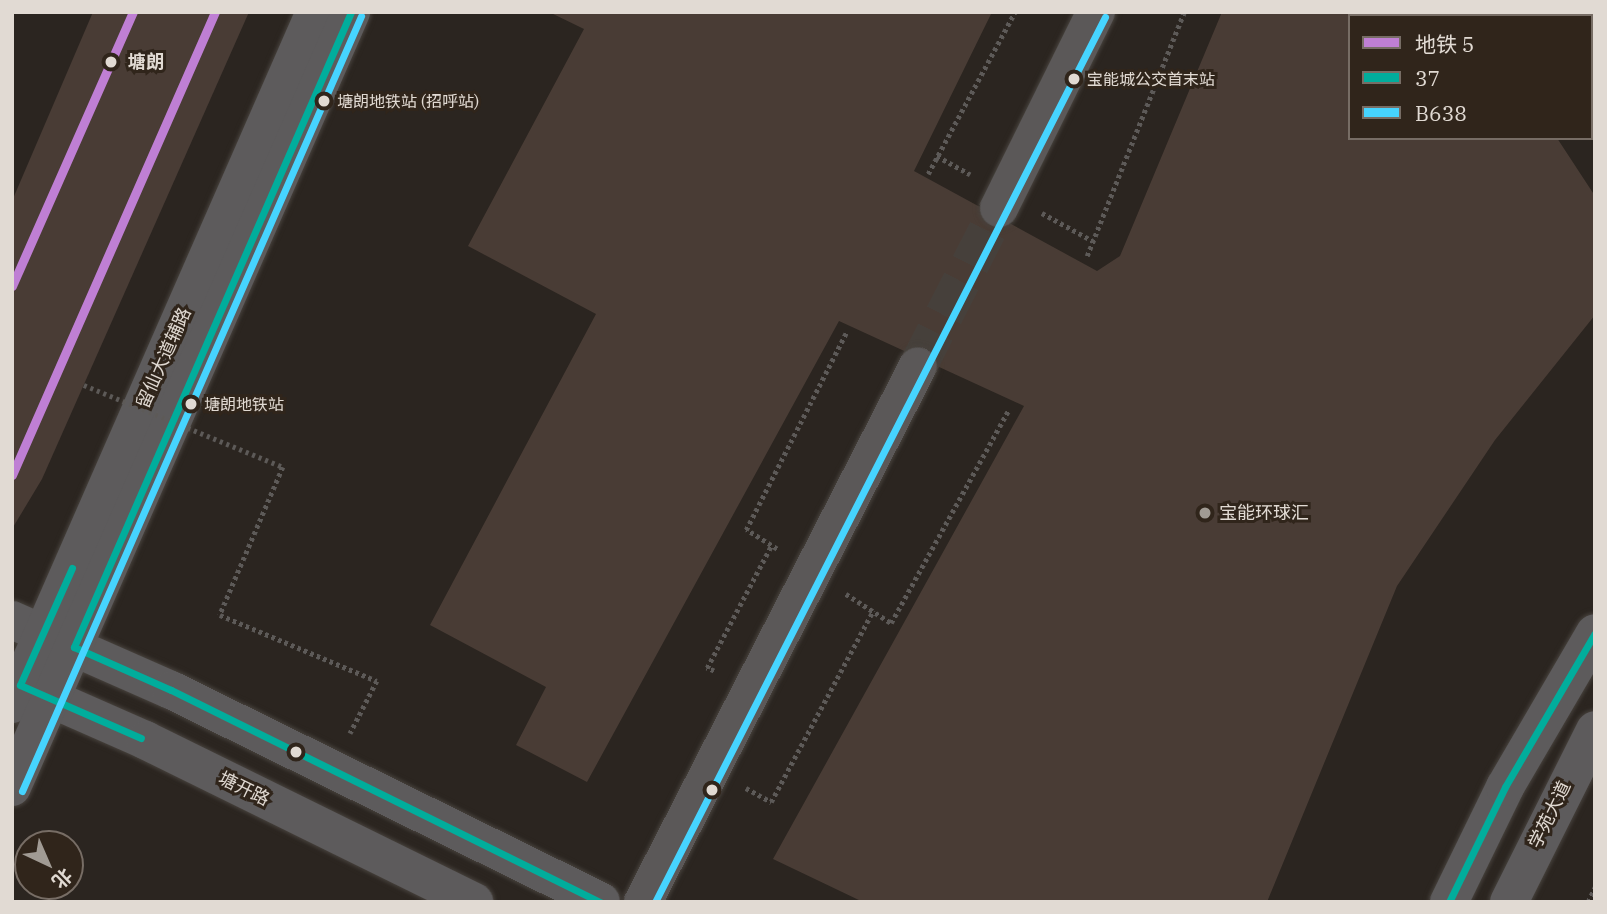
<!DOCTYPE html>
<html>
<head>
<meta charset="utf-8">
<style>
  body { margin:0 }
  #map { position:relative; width:1607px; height:914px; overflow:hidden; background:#2b2520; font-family:"IBM Plex Serif","Noto Sans SC",serif }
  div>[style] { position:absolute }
  .building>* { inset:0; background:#493c35 }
  .street-tunnel>* { height:38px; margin-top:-19px; transform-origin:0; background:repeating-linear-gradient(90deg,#46403b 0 38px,transparent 0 57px) }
  .path>* { height:4.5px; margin-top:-2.25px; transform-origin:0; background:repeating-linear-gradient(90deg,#5d5a58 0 3.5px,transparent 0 7px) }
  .roads { filter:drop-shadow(0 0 2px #47423d) drop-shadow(0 0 2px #47423d) }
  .street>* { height:38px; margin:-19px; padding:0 19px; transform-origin:19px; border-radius:19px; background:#5b5858 }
  .secondary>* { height:38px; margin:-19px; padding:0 19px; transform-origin:19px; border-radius:19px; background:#5d5b5c }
  .path-bridge>* { height:4.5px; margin-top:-2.25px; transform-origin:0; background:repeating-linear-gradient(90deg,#5d5a58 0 3.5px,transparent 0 7px) }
  .bus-1>* { height:7px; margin:-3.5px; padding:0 3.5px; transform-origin:3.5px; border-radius:3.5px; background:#01ad9c }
  .bus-2>* { height:7px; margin:-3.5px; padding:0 3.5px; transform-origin:3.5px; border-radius:3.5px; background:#46d4ff }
  .metro-1>* { height:9px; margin:-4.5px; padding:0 4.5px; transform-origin:4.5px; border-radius:4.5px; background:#bf7fd4 }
  .dots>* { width:19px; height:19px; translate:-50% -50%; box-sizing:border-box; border:4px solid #30251b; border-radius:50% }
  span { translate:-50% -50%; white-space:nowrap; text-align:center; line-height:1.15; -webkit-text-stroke:6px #30251b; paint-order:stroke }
  .bus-label { font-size:16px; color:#e1dad3 }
  .left { translate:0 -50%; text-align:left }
  .stop-label { font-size:18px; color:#e1dad3; font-weight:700 }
  .street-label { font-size:18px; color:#e1dad3 }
  .poi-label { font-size:18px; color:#e1dad3 }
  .frame { position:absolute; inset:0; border:14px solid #e1dad3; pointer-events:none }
  .legend { position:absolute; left:1348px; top:14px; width:245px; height:126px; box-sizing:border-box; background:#30251b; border:2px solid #776d65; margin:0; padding:9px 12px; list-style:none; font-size:21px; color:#e1dad3 }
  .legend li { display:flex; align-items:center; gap:14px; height:35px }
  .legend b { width:35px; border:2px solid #776d65 }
  .north { position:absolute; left:14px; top:830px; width:70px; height:70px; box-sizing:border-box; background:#30251b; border:2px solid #776d65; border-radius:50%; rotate:136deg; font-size:19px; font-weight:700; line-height:28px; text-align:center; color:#e1dad3 }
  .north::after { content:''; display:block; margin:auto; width:24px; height:32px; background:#a19b94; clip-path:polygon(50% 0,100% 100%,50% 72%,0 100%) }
</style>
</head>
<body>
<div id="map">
  <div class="building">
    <i style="clip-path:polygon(93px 12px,249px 12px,42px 479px,12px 529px,12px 201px)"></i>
    <i style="clip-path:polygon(549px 12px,992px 12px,914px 171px,1097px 271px,1120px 256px,1222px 12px,1595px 12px,1591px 72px,1591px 16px,1350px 16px,1350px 138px,1557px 138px,1595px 196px,1595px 315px,1495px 440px,1397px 586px,1267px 902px,863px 902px,773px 859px,1024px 406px,839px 321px,587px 782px,516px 745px,546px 687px,430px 625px,596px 314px,468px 246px,584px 29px)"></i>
  </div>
  <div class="street-tunnel">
    <i style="left:918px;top:366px;width:178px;rotate:-62.9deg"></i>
  </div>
  <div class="path">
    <i style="left:937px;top:156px;width:38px;rotate:29deg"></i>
    <i style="left:928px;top:174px;width:184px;rotate:-61.8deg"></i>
    <i style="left:1042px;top:213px;width:58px;rotate:28.8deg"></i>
    <i style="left:1087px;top:256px;width:263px;rotate:-68.3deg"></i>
    <i style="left:777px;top:549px;width:36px;rotate:-148deg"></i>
    <i style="left:746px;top:530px;width:221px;rotate:-63.1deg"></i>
    <i style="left:846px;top:594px;width:54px;rotate:32.8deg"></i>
    <i style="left:891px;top:623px;width:242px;rotate:-61.1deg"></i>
    <i style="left:220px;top:615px;width:170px;rotate:22.8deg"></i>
    <i style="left:377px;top:681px;width:59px;rotate:117deg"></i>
    <i style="left:714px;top:671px;width:8px;rotate:-157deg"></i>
    <i style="left:707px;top:668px;width:138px;rotate:-62.3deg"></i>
    <i style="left:746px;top:788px;width:29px;rotate:29deg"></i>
    <i style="left:771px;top:802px;width:217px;rotate:-61.9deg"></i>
    <i style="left:1588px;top:902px;width:17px;rotate:-65deg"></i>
  </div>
  <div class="roads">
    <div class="street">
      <i style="left:999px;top:208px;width:219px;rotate:-63.7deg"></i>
      <i style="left:643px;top:902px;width:602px;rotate:-62.84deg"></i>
    </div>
    <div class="secondary">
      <i style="left:12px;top:620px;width:174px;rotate:23.8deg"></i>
      <i style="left:171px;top:690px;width:479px;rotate:26.2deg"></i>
      <i style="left:27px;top:688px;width:129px;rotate:23.8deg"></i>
      <i style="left:145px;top:740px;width:367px;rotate:26.2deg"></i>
      <i style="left:12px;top:704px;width:755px;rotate:-66.35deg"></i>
      <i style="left:12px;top:787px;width:846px;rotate:-66.37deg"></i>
      <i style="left:1449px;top:902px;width:128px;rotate:-64deg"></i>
      <i style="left:1505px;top:787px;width:178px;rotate:-59.7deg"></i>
      <i style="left:1509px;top:902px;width:192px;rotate:-63.4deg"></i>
    </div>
  </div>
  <div class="path-bridge">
    <i style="left:84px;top:385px;width:215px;rotate:22.4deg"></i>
    <i style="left:283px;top:467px;width:161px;rotate:113.1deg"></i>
  </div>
  <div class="bus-1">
    <i style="left:351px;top:12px;width:693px;rotate:113.57deg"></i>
    <i style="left:74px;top:647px;width:106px;rotate:23.9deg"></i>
    <i style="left:171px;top:690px;width:479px;rotate:26.3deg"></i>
    <i style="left:72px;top:568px;width:128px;rotate:114deg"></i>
    <i style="left:20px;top:685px;width:132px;rotate:23.7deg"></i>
    <i style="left:1449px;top:902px;width:128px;rotate:-64deg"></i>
    <i style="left:1505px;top:787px;width:178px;rotate:-59.7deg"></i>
  </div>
  <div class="bus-2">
    <i style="left:22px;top:791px;width:846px;rotate:-66.37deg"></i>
    <i style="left:655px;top:902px;width:993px;rotate:-63.05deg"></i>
  </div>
  <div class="metro-1">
    <i style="left:12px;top:286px;width:300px;rotate:-66.2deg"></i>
    <i style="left:12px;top:475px;width:506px;rotate:-66.33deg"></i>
  </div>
  <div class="dots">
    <i style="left:111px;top:62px;background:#e1dad3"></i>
    <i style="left:1074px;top:79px;background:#e1dad3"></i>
    <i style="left:324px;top:101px;background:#e1dad3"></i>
    <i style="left:191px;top:404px;background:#e1dad3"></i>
    <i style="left:1205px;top:513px;background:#a19b94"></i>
    <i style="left:296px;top:752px;background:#e1dad3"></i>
    <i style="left:712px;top:790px;background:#e1dad3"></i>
  </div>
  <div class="bus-label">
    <span class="left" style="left:1087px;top:79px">宝能城公交首末站</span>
    <span class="left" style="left:337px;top:101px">塘朗地铁站 (招呼站)</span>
    <span class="left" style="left:204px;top:404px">塘朗地铁站</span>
  </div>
  <div class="stop-label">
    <span class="left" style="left:128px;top:62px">塘朗</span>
  </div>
  <div class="street-label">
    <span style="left:164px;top:358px;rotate:-66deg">留仙大道辅路</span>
    <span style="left:244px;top:789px;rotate:26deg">塘开路</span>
    <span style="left:1550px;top:815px;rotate:-64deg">学苑大道</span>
  </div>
  <div class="poi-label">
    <span class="left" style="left:1219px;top:513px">宝能环球汇</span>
  </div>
  <div class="frame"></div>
  <ul class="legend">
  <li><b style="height:9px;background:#bf7fd4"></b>地铁 5</li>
  <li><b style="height:9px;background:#01ad9c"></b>37</li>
  <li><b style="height:9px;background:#46d4ff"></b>B638</li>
  </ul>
  <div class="north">北</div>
</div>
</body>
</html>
